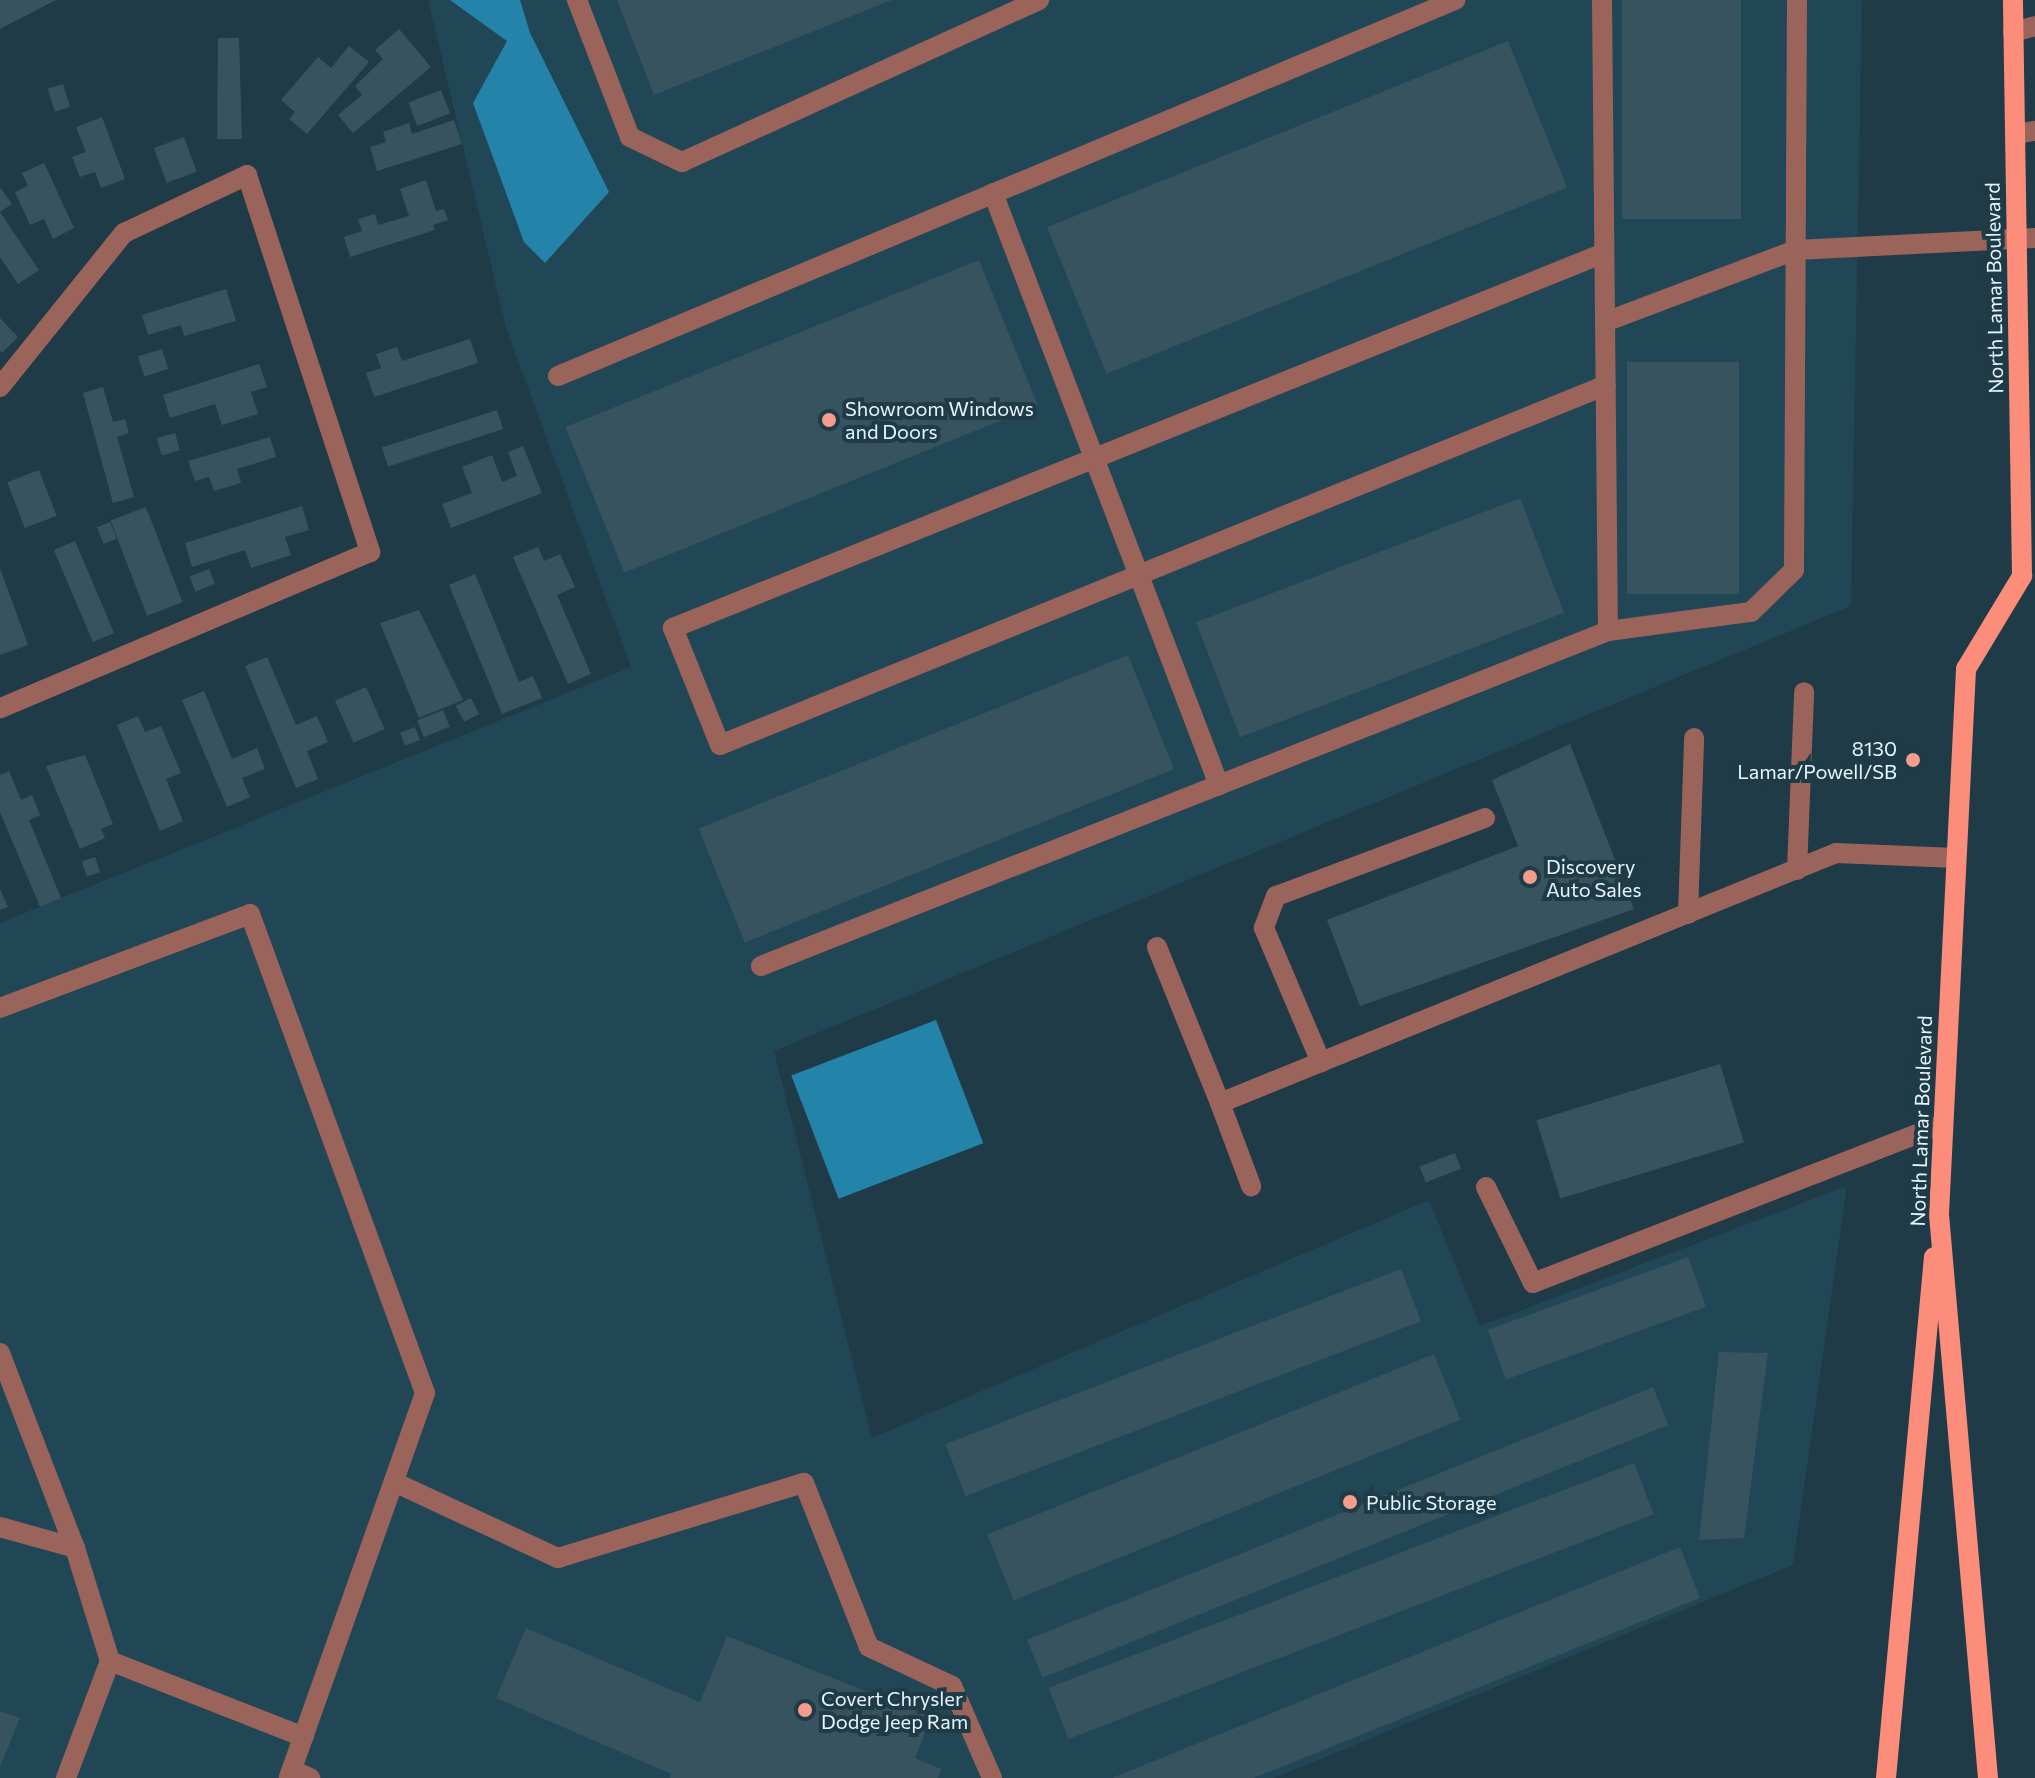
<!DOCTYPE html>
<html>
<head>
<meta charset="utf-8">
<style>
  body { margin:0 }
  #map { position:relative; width:2035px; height:1778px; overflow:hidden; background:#1f3b48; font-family:Commissioner,sans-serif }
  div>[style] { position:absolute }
  .built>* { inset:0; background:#214656 }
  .water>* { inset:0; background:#2483a8; transform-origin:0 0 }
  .building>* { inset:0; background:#375360; transform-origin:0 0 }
  .minor>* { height:20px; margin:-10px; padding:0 10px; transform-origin:10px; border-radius:10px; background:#9b645b }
  .major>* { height:20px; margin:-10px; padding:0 10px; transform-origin:10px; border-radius:10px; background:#fc8d7b }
  .dots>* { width:22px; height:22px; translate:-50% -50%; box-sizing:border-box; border:4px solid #1f3b48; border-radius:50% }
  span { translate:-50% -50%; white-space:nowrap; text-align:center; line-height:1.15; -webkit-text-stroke:8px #1f3b48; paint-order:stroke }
  .street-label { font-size:20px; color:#e6f6fe }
  .poi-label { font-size:20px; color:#e6f6fe }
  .left { translate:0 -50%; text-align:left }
  .right { translate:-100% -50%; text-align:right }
</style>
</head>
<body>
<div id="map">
  <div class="built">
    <i style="clip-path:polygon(428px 0,1862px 0,1851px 606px,774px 1051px,872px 1438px,1429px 1200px,1480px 1326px,1847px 1186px,1793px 1565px,1274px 1778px,0 1778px,0 923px,631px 667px,506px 328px)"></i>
  </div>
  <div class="water">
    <i style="clip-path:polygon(450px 0,520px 0,530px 33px,609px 192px,545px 263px,524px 242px,473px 103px,507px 41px)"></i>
    <i style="left:936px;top:1020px;width:132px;height:155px;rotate:69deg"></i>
  </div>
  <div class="building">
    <i style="clip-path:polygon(0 0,56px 0,0 29px)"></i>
    <i style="clip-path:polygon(617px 0,892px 0,654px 95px)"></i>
    <i style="left:1622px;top:0;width:119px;height:219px"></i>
    <i style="clip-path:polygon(399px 29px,431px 67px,353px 133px,338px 115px,362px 95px,355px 86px,383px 59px,375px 50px)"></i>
    <i style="clip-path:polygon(218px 38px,239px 38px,242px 139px,217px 139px)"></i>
    <i style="left:1508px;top:41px;width:158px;height:497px;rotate:68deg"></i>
    <i style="clip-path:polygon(349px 46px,369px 62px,307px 134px,289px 119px,295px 112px,281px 100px,318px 57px,331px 68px)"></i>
    <i style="left:63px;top:84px;width:24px;height:16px;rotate:73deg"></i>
    <i style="left:441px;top:90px;width:25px;height:35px;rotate:69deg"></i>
    <i style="clip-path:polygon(102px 117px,125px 179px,101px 188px,95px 172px,80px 177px,72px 157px,86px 152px,76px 127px)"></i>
    <i style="clip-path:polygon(454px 120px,462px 144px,377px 171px,370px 147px,386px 142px,383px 132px,409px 123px,412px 134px)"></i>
    <i style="left:184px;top:137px;width:37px;height:32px;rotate:70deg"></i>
    <i style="clip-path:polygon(44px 163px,74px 228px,53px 239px,44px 219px,30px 225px,15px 192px,28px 186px,22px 173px)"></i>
    <i style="clip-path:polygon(426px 180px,436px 211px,444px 209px,448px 220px,433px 225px,435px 230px,350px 257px,344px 237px,362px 231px,358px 219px,375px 214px,378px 225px,409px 216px,400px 189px)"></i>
    <i style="clip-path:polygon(0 187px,12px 204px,0 212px)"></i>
    <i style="clip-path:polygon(0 212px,39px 270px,18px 284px,0 257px)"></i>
    <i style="left:979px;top:260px;width:157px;height:446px;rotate:68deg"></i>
    <i style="clip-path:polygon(226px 289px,236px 321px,184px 336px,181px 325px,148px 335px,142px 315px)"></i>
    <i style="clip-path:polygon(0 318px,18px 337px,2px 353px,0 351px)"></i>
    <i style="clip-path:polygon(470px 339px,478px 363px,374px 397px,366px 373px,381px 368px,376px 354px,397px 347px,402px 361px)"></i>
    <i style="left:162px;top:349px;width:21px;height:25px;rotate:73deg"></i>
    <i style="left:1739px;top:362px;width:232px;height:112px;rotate:90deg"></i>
    <i style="clip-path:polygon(259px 364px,267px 387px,251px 392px,258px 414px,222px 425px,215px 404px,170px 418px,163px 395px)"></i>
    <i style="clip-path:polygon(103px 387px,113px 422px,125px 419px,129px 433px,117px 437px,134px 497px,113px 503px,83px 393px)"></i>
    <i style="left:497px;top:410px;width:20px;height:121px;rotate:72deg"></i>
    <i style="left:175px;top:433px;width:18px;height:19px;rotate:74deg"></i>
    <i style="clip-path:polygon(270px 437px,276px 457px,237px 469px,241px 483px,214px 491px,209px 477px,195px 481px,188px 461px)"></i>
    <i style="clip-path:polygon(523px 446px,542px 493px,451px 528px,442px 504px,472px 493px,462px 467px,492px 455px,502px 482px,517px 476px,508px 452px)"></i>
    <i style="left:39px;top:470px;width:49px;height:34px;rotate:69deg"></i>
    <i style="left:1520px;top:498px;width:123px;height:347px;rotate:69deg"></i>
    <i style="clip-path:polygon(302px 506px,309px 530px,285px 537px,291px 555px,251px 568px,245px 550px,192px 567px,185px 543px)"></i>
    <i style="left:146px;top:507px;width:102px;height:38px;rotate:69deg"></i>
    <i style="left:110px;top:522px;width:18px;height:14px;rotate:68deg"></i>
    <i style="left:75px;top:541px;width:100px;height:23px;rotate:67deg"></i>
    <i style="clip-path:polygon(538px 547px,544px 561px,560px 554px,575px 587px,557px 595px,591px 674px,568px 684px,513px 557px)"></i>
    <i style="clip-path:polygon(0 568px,28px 645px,0 655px)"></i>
    <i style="left:209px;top:569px;width:16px;height:21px;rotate:68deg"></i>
    <i style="clip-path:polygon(475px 574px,519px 682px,533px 676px,542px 698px,502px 714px,449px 585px)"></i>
    <i style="clip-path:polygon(419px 610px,463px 700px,419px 718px,380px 623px)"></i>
    <i style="left:1128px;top:655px;width:123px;height:463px;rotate:68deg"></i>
    <i style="clip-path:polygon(267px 657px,296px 725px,317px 716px,328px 742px,307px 751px,318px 779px,296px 788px,245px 666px)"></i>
    <i style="left:366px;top:687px;width:46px;height:34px;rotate:66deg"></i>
    <i style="clip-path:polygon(204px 691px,232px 759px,257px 748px,265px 769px,242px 778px,250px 797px,227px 807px,182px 700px)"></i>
    <i style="left:471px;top:698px;width:18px;height:17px;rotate:63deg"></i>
    <i style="left:443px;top:710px;width:18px;height:28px;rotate:68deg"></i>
    <i style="clip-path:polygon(138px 716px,145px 732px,161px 726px,181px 773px,166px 779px,183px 821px,160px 831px,117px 725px)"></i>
    <i style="left:415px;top:727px;width:14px;height:16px;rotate:69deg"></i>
    <i style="clip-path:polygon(1570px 744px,1634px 909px,1360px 1006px,1327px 920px,1518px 846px,1492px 780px)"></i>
    <i style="clip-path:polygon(85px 755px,113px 824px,101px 829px,105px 838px,80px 849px,46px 766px)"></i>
    <i style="clip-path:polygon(9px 771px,21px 800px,32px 795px,40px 815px,29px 820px,61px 898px,40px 907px,0 812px,0 775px)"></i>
    <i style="left:95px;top:857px;width:16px;height:14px;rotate:72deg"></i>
    <i style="clip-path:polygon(0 889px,8px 907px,0 910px)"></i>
    <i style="left:1720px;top:1064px;width:82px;height:192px;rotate:73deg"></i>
    <i style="left:1455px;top:1153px;width:17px;height:38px;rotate:69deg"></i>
    <i style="left:1688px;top:1257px;width:53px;height:213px;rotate:70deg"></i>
    <i style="left:1401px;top:1269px;width:56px;height:488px;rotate:69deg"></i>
    <i style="clip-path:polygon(1719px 1352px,1768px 1353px,1744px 1538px,1699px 1540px)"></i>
    <i style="left:1434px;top:1354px;width:71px;height:482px;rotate:68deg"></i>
    <i style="left:1653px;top:1387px;width:41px;height:675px;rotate:68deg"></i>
    <i style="left:1634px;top:1463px;width:55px;height:627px;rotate:69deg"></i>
    <i style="clip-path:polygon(1680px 1547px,1700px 1598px,1254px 1778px,1112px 1778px)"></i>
    <i style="clip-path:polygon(526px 1628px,700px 1702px,727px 1636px,931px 1717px,915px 1758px,941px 1769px,938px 1778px,670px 1778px,671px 1774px,496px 1698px)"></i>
    <i style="clip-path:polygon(0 1711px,20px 1718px,0 1767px)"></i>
  </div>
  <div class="minor">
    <i style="left:577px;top:0;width:147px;rotate:68.9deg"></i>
    <i style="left:630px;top:137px;width:58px;rotate:25.7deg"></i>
    <i style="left:682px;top:162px;width:392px;rotate:-24.4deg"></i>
    <i style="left:1602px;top:0;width:631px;rotate:89.46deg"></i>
    <i style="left:1608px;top:631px;width:144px;rotate:-7.6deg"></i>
    <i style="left:1751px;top:612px;width:60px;rotate:-44.3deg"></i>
    <i style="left:1794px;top:570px;width:570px;rotate:-89.7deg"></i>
    <i style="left:2013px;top:32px;width:23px;rotate:-15deg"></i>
    <i style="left:2015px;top:134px;width:20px;rotate:-9deg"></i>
    <i style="left:993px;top:193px;width:634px;rotate:69.11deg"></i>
    <i style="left:1604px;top:253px;width:1004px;rotate:158.06deg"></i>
    <i style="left:673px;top:628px;width:126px;rotate:68.1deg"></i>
    <i style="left:720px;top:745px;width:956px;rotate:-22.11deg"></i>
    <i style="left:1605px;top:322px;width:204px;rotate:-20.7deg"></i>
    <i style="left:1796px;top:250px;width:239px;rotate:-2.9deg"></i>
    <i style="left:558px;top:376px;width:973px;rotate:-22.74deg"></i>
    <i style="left:0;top:387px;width:198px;rotate:-51.2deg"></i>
    <i style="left:124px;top:233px;width:136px;rotate:-25.2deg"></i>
    <i style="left:247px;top:175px;width:397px;rotate:71.9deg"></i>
    <i style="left:370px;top:552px;width:402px;rotate:157.1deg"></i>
    <i style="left:1485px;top:818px;width:223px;rotate:159.5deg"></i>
    <i style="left:1276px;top:896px;width:34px;rotate:111deg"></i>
    <i style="left:1264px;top:928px;width:146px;rotate:67deg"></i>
    <i style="left:1321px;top:1062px;width:556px;rotate:-22.09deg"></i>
    <i style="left:1836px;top:853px;width:120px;rotate:2.4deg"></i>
    <i style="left:1797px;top:870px;width:178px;rotate:-87.7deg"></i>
    <i style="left:1688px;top:914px;width:176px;rotate:-88deg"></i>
    <i style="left:1157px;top:947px;width:168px;rotate:68deg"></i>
    <i style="left:1220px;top:1103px;width:109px;rotate:-22.1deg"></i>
    <i style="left:761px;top:966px;width:911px;rotate:-21.58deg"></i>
    <i style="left:0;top:1008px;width:267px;rotate:-20.6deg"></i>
    <i style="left:250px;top:914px;width:510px;rotate:69.93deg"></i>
    <i style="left:425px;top:1393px;width:408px;rotate:109.5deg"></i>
    <i style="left:1220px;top:1103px;width:89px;rotate:69.5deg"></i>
    <i style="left:1486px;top:1187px;width:107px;rotate:63.9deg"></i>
    <i style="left:1533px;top:1283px;width:438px;rotate:-21.2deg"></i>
    <i style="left:0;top:1353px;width:209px;rotate:69deg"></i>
    <i style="left:75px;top:1548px;width:118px;rotate:72.8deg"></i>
    <i style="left:110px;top:1661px;width:208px;rotate:21.4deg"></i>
    <i style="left:394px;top:1482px;width:181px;rotate:24.9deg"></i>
    <i style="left:558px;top:1558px;width:257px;rotate:-17deg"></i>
    <i style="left:804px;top:1483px;width:176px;rotate:68.4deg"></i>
    <i style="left:869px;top:1647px;width:92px;rotate:25.2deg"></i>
    <i style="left:952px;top:1686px;width:100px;rotate:66.5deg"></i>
    <i style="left:0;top:1527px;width:78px;rotate:15.6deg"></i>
    <i style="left:292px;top:1770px;width:20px;rotate:24deg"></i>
    <i style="left:66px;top:1778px;width:125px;rotate:-69.4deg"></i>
  </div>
  <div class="major">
    <i style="left:1886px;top:1778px;width:523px;rotate:-84.74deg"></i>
    <i style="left:1988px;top:1778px;width:566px;rotate:-94.97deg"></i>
    <i style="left:1939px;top:1214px;width:546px;rotate:-87.16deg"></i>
    <i style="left:1966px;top:669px;width:109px;rotate:-58.9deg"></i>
    <i style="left:2022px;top:576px;width:576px;rotate:-90.9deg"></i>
  </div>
  <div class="dots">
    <i style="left:829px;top:420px;background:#f59d8d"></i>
    <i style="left:1913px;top:760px;background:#f59d8d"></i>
    <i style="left:1530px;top:877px;background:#f59d8d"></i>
    <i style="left:1350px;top:1502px;background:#f59d8d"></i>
    <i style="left:805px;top:1710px;background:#f59d8d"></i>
  </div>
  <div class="street-label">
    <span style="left:1994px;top:288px;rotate:-91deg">North Lamar Boulevard</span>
    <span style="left:1921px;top:1121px;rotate:-88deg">North Lamar Boulevard</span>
  </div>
  <div class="poi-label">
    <span class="left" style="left:845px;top:420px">Showroom Windows<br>and Doors</span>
    <span class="right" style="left:1897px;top:760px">8130<br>Lamar/Powell/SB</span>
    <span class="left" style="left:1546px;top:878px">Discovery<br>Auto Sales</span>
    <span class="left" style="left:1366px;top:1502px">Public Storage</span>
    <span class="left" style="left:821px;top:1710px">Covert Chrysler<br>Dodge Jeep Ram</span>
  </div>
</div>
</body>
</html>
